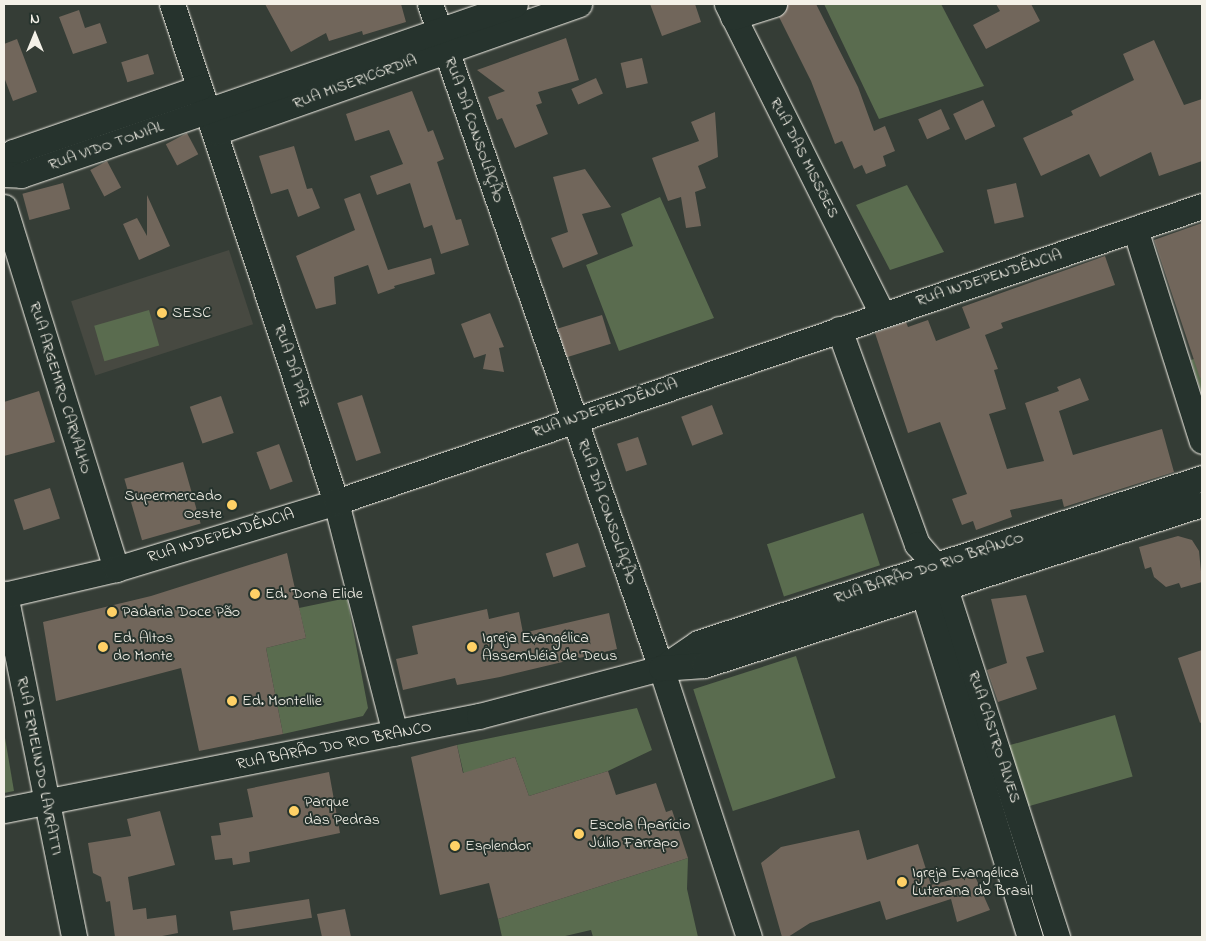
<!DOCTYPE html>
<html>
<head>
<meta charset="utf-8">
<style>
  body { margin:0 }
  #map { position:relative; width:1206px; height:941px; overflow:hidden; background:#353d36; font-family:"Indie Flower",sans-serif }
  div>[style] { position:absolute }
  .built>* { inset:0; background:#474941; transform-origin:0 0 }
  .green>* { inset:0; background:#5a6c4f; transform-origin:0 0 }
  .building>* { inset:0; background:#71665b; transform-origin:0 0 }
  .roads { filter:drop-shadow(0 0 1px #f4f1e8) drop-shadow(0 0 1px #f4f1e8) }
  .minor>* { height:25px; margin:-12.5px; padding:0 12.5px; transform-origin:12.5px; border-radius:12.5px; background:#26332d }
  .dots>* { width:14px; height:14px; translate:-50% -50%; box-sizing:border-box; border:2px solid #26332d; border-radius:50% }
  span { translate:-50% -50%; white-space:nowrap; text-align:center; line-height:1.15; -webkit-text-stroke:4px #26332d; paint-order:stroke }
  .street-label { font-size:16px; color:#f4f1e8 }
  .poi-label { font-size:16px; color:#f4f1e8 }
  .left { translate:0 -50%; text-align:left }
  .right { translate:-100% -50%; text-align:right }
  .frame { position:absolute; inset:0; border:5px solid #f4f1e8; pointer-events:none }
  .north { position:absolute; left:10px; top:10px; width:50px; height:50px; -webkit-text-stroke:4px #26332d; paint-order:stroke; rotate:0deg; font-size:14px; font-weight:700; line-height:20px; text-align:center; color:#f4f1e8 }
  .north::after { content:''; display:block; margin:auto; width:18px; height:22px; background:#f4f1e8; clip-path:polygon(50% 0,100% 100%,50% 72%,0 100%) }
</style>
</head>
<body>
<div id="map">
  <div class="built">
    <i style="left:229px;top:250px;width:78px;height:166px;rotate:72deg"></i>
  </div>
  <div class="green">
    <i style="clip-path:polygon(824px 4px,941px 4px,984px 86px,879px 119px)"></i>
    <i style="clip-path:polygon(907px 185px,944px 252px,890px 270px,856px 205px)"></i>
    <i style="clip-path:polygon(660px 197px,714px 318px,619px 351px,586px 265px,633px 246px,621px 214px)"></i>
    <i style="left:149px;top:310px;width:37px;height:57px;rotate:74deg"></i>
    <i style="clip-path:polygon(1202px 356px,1202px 395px,1191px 360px)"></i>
    <i style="left:863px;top:513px;width:55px;height:101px;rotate:72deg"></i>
    <i style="clip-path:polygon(347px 598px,368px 708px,363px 716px,283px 734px,266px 648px,306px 638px,299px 608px)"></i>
    <i style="left:796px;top:656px;width:128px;height:108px;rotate:72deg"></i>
    <i style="clip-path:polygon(637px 708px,652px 750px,608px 771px,529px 796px,515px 757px,480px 768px,472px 809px,457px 745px)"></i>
    <i style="left:1115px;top:715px;width:64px;height:111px;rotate:74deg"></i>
    <i style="clip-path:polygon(4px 732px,14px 791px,4px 793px)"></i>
    <i style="clip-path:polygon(688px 858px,687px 889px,698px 937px,593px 937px,591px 930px,561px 937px,502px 937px,498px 919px)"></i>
  </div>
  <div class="building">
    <i style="clip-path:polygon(265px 4px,401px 4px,406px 22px,363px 35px,362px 31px,329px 41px,326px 33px,291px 52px)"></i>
    <i style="clip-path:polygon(650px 4px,695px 4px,701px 22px,662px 36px)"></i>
    <i style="clip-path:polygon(788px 4px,816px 4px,858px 87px,874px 131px,885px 126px,895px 151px,883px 156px,886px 166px,866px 174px,862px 165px,854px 169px,842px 141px,835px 144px,811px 81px,779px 17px,785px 13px)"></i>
    <i style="clip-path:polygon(996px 4px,1031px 4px,1040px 21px,986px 49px,973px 25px,1000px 11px)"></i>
    <i style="clip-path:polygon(79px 10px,85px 28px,100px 23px,107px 43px,73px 54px,59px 17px)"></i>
    <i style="clip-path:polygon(566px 38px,579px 80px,538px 92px,542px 103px,536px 105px,548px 134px,515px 148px,502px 118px,497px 120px,488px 97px,505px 91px,477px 70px)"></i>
    <i style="clip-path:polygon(17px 39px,37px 92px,13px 101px,4px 77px,4px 44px)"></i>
    <i style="clip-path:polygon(1154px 40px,1184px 105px,1202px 99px,1202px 161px,1159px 176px,1151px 152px,1100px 177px,1089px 154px,1041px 176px,1023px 138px,1073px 115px,1071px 111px,1134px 80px,1123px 54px)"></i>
    <i style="left:148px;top:54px;width:21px;height:28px;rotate:73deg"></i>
    <i style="left:642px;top:58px;width:26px;height:22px;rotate:77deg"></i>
    <i style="left:596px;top:78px;width:17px;height:27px;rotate:66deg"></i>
    <i style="clip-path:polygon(412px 91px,428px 132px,433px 130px,444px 159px,437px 162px,456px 220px,461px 219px,469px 245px,441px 254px,432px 225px,424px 228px,410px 183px,377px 195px,370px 176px,403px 164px,389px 130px,355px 141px,346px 114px)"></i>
    <i style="left:983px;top:100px;width:29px;height:33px;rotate:65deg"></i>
    <i style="left:941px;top:109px;width:22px;height:25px;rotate:66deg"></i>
    <i style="clip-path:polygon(715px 112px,718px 157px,698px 166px,706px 188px,695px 192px,701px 226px,686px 228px,681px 197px,668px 201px,652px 158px,699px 141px,691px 122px)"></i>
    <i style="left:187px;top:133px;width:24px;height:24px;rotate:62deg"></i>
    <i style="clip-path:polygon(294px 146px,307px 189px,312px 188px,320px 208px,298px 217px,288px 189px,271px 194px,259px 156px)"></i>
    <i style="left:107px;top:161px;width:30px;height:19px;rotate:62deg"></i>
    <i style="clip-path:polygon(585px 169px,611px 207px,582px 214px,598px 254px,563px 268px,551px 238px,568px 232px,553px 177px)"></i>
    <i style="left:63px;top:183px;width:27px;height:42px;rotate:75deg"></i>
    <i style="left:1016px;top:183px;width:35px;height:30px;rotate:77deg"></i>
    <i style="clip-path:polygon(360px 193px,388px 270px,431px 258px,435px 274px,394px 286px,395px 288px,378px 294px,368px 265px,334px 277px,336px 304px,316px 309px,296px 256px,355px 230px,344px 199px)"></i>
    <i style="clip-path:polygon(147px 195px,170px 246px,139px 260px,123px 224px,137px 218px,147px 236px)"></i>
    <i style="clip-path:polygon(1202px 223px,1202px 377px,1200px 378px,1154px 240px)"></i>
    <i style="clip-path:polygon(1105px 256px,1115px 285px,1001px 323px,1003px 328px,985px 335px,998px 369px,994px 370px,1006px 409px,989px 414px,1007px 469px,1044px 461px,1025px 403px,1059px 391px,1057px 387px,1080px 378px,1089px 400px,1059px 411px,1073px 455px,1162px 429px,1174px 472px,1064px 507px,1062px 499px,1010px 510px,1012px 517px,976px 530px,973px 521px,962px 525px,952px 499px,967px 494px,940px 422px,908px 433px,875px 333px,906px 322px,908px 327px,928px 320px,936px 341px,970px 328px,962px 307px)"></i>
    <i style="clip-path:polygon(490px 313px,504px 347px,499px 348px,504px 372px,483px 369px,486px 354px,474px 358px,461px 324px)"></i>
    <i style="left:602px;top:315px;width:30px;height:46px;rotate:73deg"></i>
    <i style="clip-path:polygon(39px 391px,55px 442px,4px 456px,4px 402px)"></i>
    <i style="left:362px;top:395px;width:61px;height:26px;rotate:72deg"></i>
    <i style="left:221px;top:396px;width:39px;height:33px;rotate:71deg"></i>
    <i style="left:712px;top:405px;width:31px;height:33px;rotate:69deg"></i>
    <i style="left:638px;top:437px;width:29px;height:22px;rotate:72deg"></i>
    <i style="left:279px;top:444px;width:40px;height:24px;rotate:70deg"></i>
    <i style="left:183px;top:462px;width:64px;height:61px;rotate:74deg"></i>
    <i style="left:50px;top:488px;width:32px;height:38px;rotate:72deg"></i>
    <i style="clip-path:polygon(1178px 536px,1192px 540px,1199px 551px,1202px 582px,1181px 588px,1179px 583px,1166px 587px,1154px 577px,1151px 567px,1145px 569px,1139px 547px)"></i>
    <i style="left:578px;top:543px;width:25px;height:34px;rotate:72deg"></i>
    <i style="clip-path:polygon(287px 553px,306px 638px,266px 648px,283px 734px,199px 751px,181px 668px,56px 701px,43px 622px,151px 596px)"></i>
    <i style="clip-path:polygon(1026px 595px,1044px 652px,1026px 657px,1037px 689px,998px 702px,987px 670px,1007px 663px,991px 599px)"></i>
    <i style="clip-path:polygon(487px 609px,489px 619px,519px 612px,523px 633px,609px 613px,617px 649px,500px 677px,457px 685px,455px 678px,403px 690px,396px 659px,418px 654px,412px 626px)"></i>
    <i style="clip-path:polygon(1202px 650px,1202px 722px,1200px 723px,1178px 658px)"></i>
    <i style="clip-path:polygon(457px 745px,463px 773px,515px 757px,529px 796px,608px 771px,616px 795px,656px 783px,666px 812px,672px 810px,688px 858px,498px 919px,489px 883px,440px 895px,411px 757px)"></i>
    <i style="clip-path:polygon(329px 772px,340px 833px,249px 852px,250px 862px,233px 865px,232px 858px,215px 860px,211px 836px,221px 835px,219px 823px,253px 817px,247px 789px)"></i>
    <i style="clip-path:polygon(160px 811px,175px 865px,128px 877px,133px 910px,146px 908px,147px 919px,176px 915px,178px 933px,157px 937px,115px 937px,110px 901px,106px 902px,101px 877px,93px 873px,88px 843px,131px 836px,127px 819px)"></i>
    <i style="clip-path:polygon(859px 830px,867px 860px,918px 844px,931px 885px,974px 874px,990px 910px,957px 922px,951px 899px,886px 920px,880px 901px,810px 923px,788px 937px,782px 937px,761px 863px,781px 847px)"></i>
    <i style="left:309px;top:899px;width:19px;height:80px;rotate:81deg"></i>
    <i style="clip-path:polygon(345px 909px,351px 937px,322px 937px,317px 914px)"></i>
  </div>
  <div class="roads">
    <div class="minor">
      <i style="left:172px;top:4px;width:524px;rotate:71.77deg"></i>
      <i style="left:336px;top:502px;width:238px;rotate:75.7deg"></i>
      <i style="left:430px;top:4px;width:703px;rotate:70.82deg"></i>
      <i style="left:661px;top:668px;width:283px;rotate:71.9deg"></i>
      <i style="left:727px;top:4px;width:346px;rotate:63.4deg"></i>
      <i style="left:733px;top:17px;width:43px;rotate:-17.6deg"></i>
      <i style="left:216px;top:132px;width:385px;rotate:-19.4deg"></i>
      <i style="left:4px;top:162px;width:13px;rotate:-48deg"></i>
      <i style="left:13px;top:152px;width:197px;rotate:-19deg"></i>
      <i style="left:4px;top:174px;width:17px;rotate:3deg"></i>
      <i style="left:21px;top:175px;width:83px;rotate:-18.9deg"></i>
      <i style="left:100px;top:148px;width:439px;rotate:-19.1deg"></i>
      <i style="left:4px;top:207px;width:379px;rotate:72.8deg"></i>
      <i style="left:1135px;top:229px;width:222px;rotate:72.5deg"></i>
      <i style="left:839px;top:329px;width:229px;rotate:70.1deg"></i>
      <i style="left:917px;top:544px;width:28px;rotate:49deg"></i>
      <i style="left:935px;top:565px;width:25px;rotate:67deg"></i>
      <i style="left:945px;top:588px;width:367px;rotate:72.2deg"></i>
      <i style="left:919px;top:579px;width:375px;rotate:72.8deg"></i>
      <i style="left:5px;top:594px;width:350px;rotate:78.6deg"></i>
      <i style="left:4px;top:595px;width:115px;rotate:-13.1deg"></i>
      <i style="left:116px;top:569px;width:230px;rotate:-16.9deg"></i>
      <i style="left:336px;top:502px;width:915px;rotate:-18.87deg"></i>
      <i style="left:663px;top:667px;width:42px;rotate:-34.4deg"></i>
      <i style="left:698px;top:643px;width:530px;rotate:-18.13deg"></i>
      <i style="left:4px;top:810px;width:484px;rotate:-11.2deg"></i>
      <i style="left:479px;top:716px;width:188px;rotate:-14.8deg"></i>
      <i style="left:661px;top:668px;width:43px;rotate:-4deg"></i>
      <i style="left:704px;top:665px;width:523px;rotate:-17.92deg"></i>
    </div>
  </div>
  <div class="dots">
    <i style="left:162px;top:313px;background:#ffd166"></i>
    <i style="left:232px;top:505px;background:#ffd166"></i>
    <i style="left:255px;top:594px;background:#ffd166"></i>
    <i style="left:112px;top:612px;background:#ffd166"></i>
    <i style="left:103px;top:647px;background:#ffd166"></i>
    <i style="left:472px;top:647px;background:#ffd166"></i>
    <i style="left:232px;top:701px;background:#ffd166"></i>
    <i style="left:294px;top:811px;background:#ffd166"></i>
    <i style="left:579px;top:834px;background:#ffd166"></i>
    <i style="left:455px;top:846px;background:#ffd166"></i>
    <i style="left:902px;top:882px;background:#ffd166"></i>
  </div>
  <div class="street-label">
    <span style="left:355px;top:82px;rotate:-20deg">RUA MISERICÓRDIA</span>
    <span style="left:474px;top:130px;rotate:71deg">RUA DA CONSOLAÇÃO</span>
    <span style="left:106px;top:146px;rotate:-19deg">RUA VIDO TONIAL</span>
    <span style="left:804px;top:158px;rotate:63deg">RUA DAS MISSÕES</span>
    <span style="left:989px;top:278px;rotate:-18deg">RUA INDEPENDÊNCIA</span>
    <span style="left:292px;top:366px;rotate:72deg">RUA DA PAZ</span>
    <span style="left:60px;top:388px;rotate:73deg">RUA ARGEMIRO CARVALHO</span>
    <span style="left:605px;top:408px;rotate:-19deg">RUA INDEPENDÊNCIA</span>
    <span style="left:607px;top:512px;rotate:71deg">RUA DA CONSOLAÇÃO</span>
    <span style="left:221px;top:536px;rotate:-17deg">RUA INDEPENDÊNCIA</span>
    <span style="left:929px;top:568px;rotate:-18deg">RUA BARÃO DO RIO BRANCO</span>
    <span style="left:994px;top:737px;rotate:72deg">RUA CASTRO ALVES</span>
    <span style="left:334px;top:746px;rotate:-11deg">RUA BARÃO DO RIO BRANCO</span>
    <span style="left:39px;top:766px;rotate:79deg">RUA ERMELINDO LAVRATTI</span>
  </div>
  <div class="poi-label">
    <span class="left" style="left:172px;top:313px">SESC</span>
    <span class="right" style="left:222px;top:505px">Supermercado<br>Oeste</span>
    <span class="left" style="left:265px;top:594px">Ed. Dona Elide</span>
    <span class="left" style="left:122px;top:612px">Padaria Doce Pão</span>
    <span class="left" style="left:113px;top:647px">Ed. Altos<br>do Monte</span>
    <span class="left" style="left:482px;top:647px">Igreja Evangélica<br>Assembléia de Deus</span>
    <span class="left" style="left:242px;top:701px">Ed. Montellie</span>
    <span class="left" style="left:304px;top:811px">Parque<br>das Pedras</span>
    <span class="left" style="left:589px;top:834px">Escola Aparício<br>Júlio Farrapo</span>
    <span class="left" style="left:465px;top:846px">Esplendor</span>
    <span class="left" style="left:912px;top:882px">Igreja Evangélica<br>Luterana do Brasil</span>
  </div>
  <div class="frame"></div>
  <div class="north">N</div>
</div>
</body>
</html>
